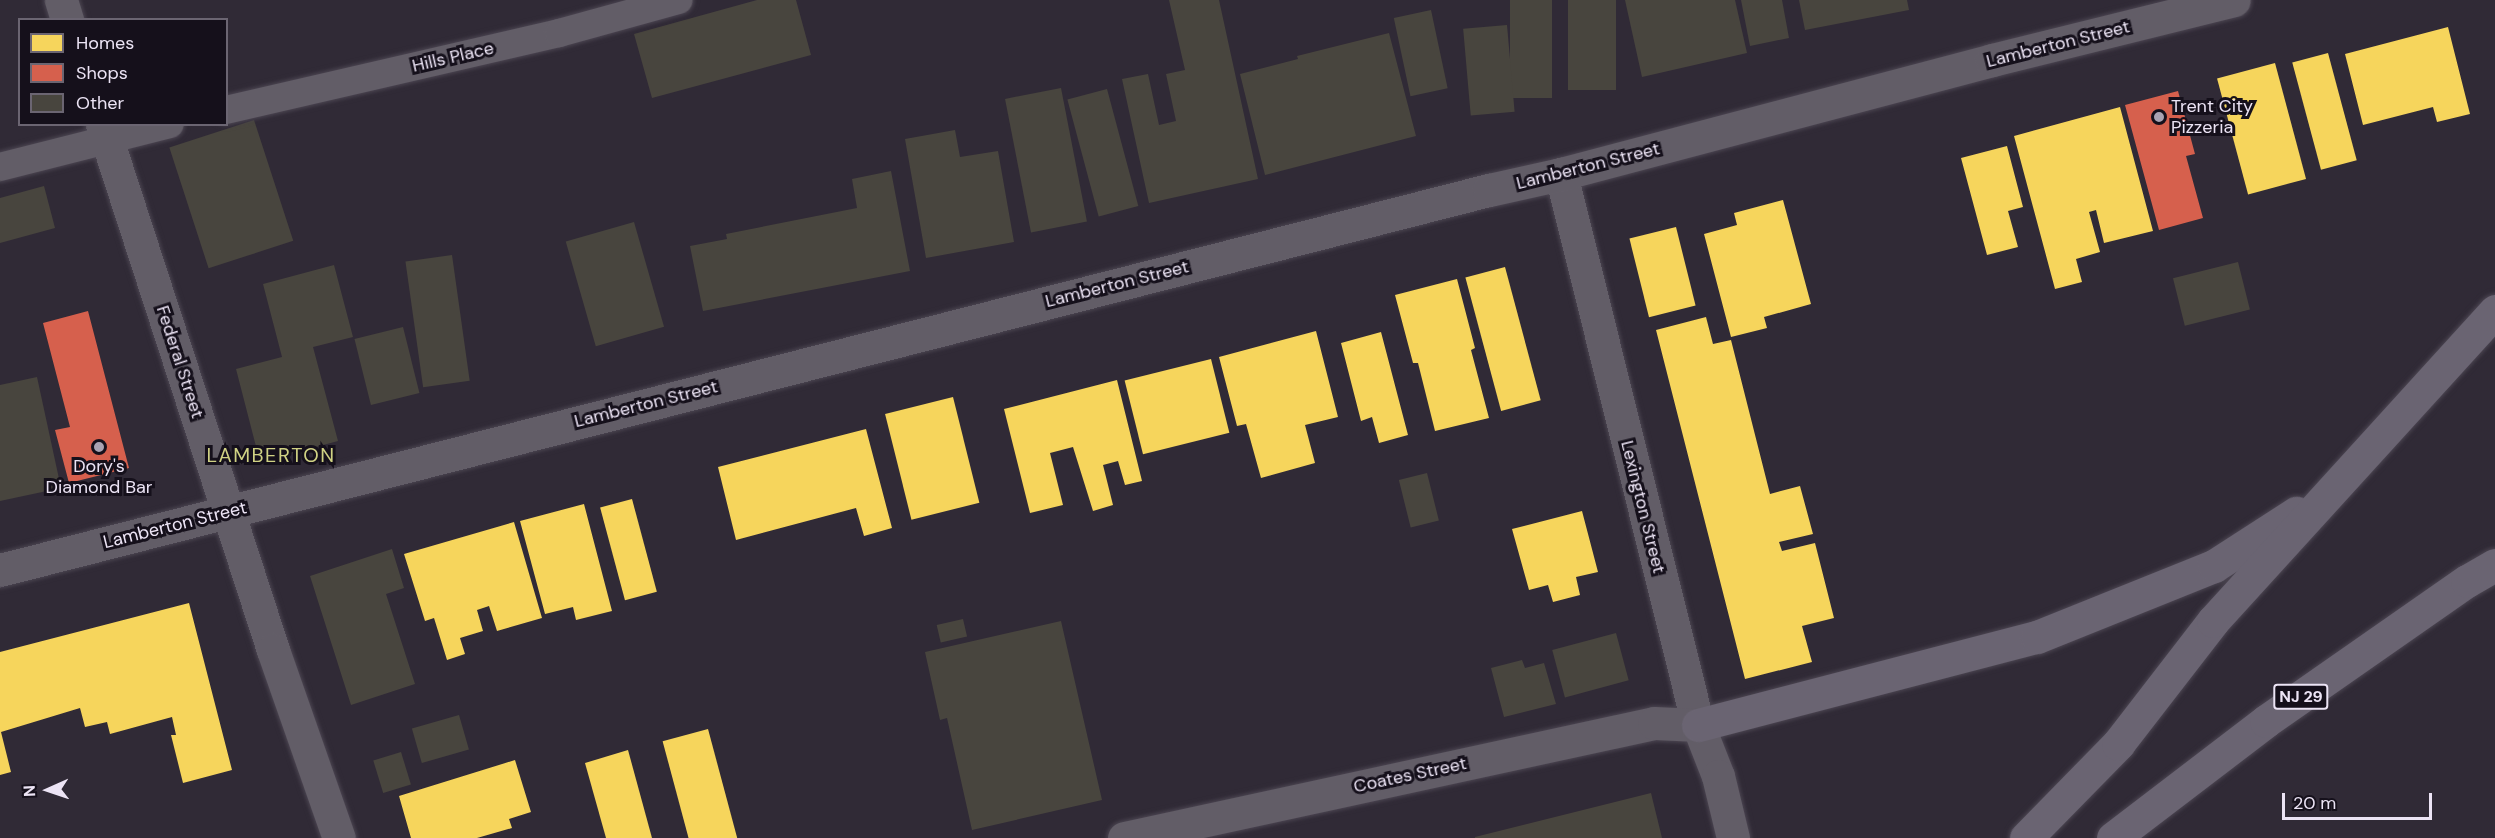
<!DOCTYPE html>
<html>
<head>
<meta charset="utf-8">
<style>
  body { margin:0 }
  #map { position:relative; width:2495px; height:838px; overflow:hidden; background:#302a36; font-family:"DM Sans",sans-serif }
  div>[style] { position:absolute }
  .homes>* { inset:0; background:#f6d55c; transform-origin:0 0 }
  .shops>* { inset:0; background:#d6604d }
  .building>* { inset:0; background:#48453e; transform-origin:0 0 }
  .roads { filter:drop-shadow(0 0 2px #4b4551) drop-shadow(0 0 2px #4b4551) }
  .service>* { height:28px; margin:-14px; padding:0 14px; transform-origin:14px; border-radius:14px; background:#625d67 }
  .minor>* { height:33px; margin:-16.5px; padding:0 16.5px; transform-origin:16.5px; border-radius:16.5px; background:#625d67 }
  .trunk>* { height:33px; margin:-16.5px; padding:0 16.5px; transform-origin:16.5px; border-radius:16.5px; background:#6a6472 }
  .dots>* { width:16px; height:16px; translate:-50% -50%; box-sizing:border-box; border:3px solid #15101b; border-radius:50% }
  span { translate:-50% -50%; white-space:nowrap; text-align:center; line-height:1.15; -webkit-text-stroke:6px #15101b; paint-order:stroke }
  .shield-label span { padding:2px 4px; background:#15101b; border:2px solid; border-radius:4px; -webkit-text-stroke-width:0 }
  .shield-label { font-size:16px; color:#ece4f5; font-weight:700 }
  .street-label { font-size:18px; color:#ece4f5 }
  .poi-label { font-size:18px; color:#ece4f5 }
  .left { translate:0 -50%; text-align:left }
  .neighbourhood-label { font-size:20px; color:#d0d284; letter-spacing:1.5px }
  .legend { position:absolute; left:18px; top:18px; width:210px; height:108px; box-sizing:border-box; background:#15101b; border:2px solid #6b6572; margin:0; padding:8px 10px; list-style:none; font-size:18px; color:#ece4f5 }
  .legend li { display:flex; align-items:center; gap:12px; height:30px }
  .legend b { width:30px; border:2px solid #6b6572 }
  .north { position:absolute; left:18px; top:760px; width:60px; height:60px; -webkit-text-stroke:4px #15101b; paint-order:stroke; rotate:267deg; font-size:16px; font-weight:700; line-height:24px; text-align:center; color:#ece4f5 }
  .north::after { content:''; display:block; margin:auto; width:21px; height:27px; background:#ece4f5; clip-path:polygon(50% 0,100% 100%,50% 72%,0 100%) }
  .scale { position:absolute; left:2282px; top:793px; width:150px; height:27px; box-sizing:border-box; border:3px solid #ece4f5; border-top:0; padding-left:8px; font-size:18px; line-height:21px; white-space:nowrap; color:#ece4f5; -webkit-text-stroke:4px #15101b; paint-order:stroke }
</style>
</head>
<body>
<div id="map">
  <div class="homes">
    <i style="clip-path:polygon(2448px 27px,2470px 114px,2437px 122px,2433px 107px,2363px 125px,2345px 54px)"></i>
    <i style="left:2328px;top:53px;width:111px;height:37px;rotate:75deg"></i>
    <i style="left:2275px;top:63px;width:120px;height:60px;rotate:75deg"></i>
    <i style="clip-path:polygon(2120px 107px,2153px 231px,2104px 243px,2096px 210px,2089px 212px,2100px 252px,2076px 259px,2082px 282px,2055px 289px,2014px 136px)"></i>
    <i style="clip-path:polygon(2007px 146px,2023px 207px,2008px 211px,2018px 247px,1987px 255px,1961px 158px)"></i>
    <i style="clip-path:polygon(1783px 200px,1811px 304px,1764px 317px,1767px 328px,1731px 337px,1704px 234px,1737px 225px,1734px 213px)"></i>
    <i style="left:1676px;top:227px;width:81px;height:48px;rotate:76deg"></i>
    <i style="left:1505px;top:267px;width:138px;height:41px;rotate:75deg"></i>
    <i style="clip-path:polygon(1457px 279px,1475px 348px,1471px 350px,1489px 418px,1435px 431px,1418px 363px,1413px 363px,1395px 295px)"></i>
    <i style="clip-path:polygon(1706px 317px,1713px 344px,1731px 340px,1770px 494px,1800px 486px,1813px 534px,1779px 542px,1782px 551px,1815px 543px,1834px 618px,1802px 626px,1812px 662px,1745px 679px,1656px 330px)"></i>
    <i style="clip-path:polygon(1316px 331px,1338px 417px,1305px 425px,1315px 463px,1261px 478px,1246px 424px,1237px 426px,1219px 357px)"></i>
    <i style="clip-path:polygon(1381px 332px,1408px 435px,1379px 443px,1372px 417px,1361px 421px,1341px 343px)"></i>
    <i style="left:1211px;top:359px;width:76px;height:89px;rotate:76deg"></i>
    <i style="clip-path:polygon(1117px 380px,1142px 481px,1125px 485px,1118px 461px,1103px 465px,1113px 505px,1093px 511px,1073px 447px,1050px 453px,1063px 505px,1030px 513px,1004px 409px)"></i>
    <i style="left:953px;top:397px;width:109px;height:70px;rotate:76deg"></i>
    <i style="clip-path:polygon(866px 429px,892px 528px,864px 536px,856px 508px,736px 540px,718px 467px)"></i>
    <i style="left:632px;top:499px;width:96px;height:33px;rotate:75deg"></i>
    <i style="clip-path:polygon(584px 504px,612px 611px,576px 620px,573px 607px,545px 614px,520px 521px)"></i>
    <i style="clip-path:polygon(1582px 511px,1598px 572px,1576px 577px,1580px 595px,1553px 602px,1548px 585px,1529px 590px,1512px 529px)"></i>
    <i style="clip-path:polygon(514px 522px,542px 618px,497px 631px,489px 606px,477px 610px,483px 631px,460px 638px,465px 654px,447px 660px,434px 618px,425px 621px,404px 554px)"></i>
    <i style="clip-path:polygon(189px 603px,232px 770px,183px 783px,171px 735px,176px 735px,172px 717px,110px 734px,107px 722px,85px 727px,80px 708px,1px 732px,11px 772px,0 775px,0 652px)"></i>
    <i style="left:708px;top:729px;width:113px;height:47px;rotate:75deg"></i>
    <i style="clip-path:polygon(628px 750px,652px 838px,606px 838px,585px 763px)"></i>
    <i style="clip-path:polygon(515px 760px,531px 812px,509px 819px,512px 828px,477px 838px,411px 838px,399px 796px)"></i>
  </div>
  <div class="shops">
    <i style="clip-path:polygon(2178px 91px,2195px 154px,2186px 156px,2203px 218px,2159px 230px,2125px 105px)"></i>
    <i style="clip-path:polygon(88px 311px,129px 468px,69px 483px,55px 430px,70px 427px,43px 323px)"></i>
  </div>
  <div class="building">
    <i style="clip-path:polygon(757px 0,796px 0,811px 55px,652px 98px,634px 34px)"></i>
    <i style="clip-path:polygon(1169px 0,1219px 0,1258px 179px,1149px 203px,1122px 79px,1148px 74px,1159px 125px,1176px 121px,1166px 74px,1185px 70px)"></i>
    <i style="left:1510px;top:0;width:42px;height:98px"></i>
    <i style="left:1568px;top:0;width:48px;height:90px"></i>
    <i style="clip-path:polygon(1625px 0,1735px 0,1747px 53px,1642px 77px)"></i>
    <i style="clip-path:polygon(1741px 0,1782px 0,1789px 38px,1750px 46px)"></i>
    <i style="clip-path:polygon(1799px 0,1907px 0,1909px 10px,1805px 30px)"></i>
    <i style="left:1431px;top:10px;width:80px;height:38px;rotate:78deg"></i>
    <i style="left:1507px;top:25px;width:87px;height:44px;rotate:85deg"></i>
    <i style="clip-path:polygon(1389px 33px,1416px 136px,1265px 175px,1240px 74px,1298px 59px,1297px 56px)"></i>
    <i style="left:1061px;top:88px;width:136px;height:57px;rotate:79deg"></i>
    <i style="left:1107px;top:89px;width:121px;height:41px;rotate:75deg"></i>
    <i style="left:254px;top:120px;width:127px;height:89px;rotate:72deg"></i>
    <i style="clip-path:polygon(955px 130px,960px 157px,998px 151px,1014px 242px,926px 258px,905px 139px)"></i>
    <i style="clip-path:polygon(891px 171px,910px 271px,703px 311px,690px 246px,727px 239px,726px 234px,857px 208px,852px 179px)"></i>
    <i style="clip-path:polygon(44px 186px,55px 228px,0 243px,0 198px)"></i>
    <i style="left:634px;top:222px;width:109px;height:71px;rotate:74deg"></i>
    <i style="left:452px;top:255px;width:127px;height:47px;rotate:82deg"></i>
    <i style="left:2238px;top:262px;width:49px;height:67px;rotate:76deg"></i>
    <i style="clip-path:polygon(334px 265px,353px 337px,313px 347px,338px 441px,260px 462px,236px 369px,282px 357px,263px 284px)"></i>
    <i style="left:403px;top:327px;width:68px;height:50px;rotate:76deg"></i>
    <i style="clip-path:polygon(37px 377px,61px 488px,0 501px,0 385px)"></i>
    <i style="left:1427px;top:473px;width:49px;height:29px;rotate:76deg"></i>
    <i style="clip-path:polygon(392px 549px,404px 588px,386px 594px,415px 684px,351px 705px,310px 576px)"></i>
    <i style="left:963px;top:619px;width:18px;height:27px;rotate:77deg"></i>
    <i style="clip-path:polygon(1061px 621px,1102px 800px,972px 830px,947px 718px,940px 720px,925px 652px)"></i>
    <i style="left:1616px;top:633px;width:49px;height:66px;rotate:75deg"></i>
    <i style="clip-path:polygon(1522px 660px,1525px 668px,1544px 663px,1556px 704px,1504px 717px,1491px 668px)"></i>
    <i style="left:459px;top:715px;width:36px;height:49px;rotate:74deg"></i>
    <i style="left:401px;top:752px;width:34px;height:29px;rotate:73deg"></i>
    <i style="clip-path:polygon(1651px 793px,1662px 838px,1475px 838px,1475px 837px)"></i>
  </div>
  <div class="roads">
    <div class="service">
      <i style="left:226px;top:110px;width:342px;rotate:-13deg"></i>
      <i style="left:559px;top:33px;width:124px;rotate:-15.4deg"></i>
      <i style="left:0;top:167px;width:175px;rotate:-14.2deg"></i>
    </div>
    <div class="minor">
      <i style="left:61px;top:0;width:21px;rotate:73deg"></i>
      <i style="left:102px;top:124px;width:553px;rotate:71.99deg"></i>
      <i style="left:273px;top:650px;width:199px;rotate:70.7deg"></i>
      <i style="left:1561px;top:174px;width:568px;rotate:76.04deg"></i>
      <i style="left:1698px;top:725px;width:55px;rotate:68.6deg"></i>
      <i style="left:1718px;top:776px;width:64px;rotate:76.4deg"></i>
      <i style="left:0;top:570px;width:1537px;rotate:-14.32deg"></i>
      <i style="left:1489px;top:190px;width:74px;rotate:-12.5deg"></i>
      <i style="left:1561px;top:174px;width:446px;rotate:-14.8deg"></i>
      <i style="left:1992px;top:60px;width:249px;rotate:-13.9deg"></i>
      <i style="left:1124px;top:838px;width:542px;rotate:-12.24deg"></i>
      <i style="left:1654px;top:723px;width:44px;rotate:2.6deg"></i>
    </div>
    <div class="trunk">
      <i style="left:1698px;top:725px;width:350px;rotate:-14.6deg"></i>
      <i style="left:2037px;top:637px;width:191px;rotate:-21.9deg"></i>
      <i style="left:2214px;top:566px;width:98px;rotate:-32.9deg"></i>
      <i style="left:2026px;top:838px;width:132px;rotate:-45.6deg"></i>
      <i style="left:2118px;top:744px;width:155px;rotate:-52.3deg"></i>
      <i style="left:2213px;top:621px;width:419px;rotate:-47.7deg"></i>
      <i style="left:2113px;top:838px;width:193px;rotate:-37.4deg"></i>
      <i style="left:2266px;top:721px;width:245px;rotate:-34.9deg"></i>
      <i style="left:2467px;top:581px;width:32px;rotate:-30deg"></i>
    </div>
  </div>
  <div class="dots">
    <i style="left:2159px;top:117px;background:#aaa3b2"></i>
    <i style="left:99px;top:447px;background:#aaa3b2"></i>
  </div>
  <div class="shield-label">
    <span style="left:2301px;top:697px">NJ 29</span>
  </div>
  <div class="street-label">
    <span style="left:2058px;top:44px;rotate:-14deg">Lamberton Street</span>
    <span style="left:453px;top:57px;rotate:-13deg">Hills Place</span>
    <span style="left:1588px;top:166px;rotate:-14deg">Lamberton Street</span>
    <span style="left:1117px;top:284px;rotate:-14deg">Lamberton Street</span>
    <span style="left:180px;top:362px;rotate:72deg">Federal Street</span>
    <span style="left:646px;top:404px;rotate:-14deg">Lamberton Street</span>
    <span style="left:1643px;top:507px;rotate:76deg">Lexington Street</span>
    <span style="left:175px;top:525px;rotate:-14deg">Lamberton Street</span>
    <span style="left:1410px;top:775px;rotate:-12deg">Coates Street</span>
  </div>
  <div class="poi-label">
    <span class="left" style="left:2171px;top:117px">Trent City<br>Pizzeria</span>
    <span style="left:99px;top:477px">Dory's<br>Diamond Bar</span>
  </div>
  <div class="neighbourhood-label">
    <span style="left:271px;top:455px">LAMBERTON</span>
  </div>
  <ul class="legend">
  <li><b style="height:16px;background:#f6d55c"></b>Homes</li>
  <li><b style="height:16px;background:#d6604d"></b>Shops</li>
  <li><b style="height:16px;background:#48453e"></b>Other</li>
  </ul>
  <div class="north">N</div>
  <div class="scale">20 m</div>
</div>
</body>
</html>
